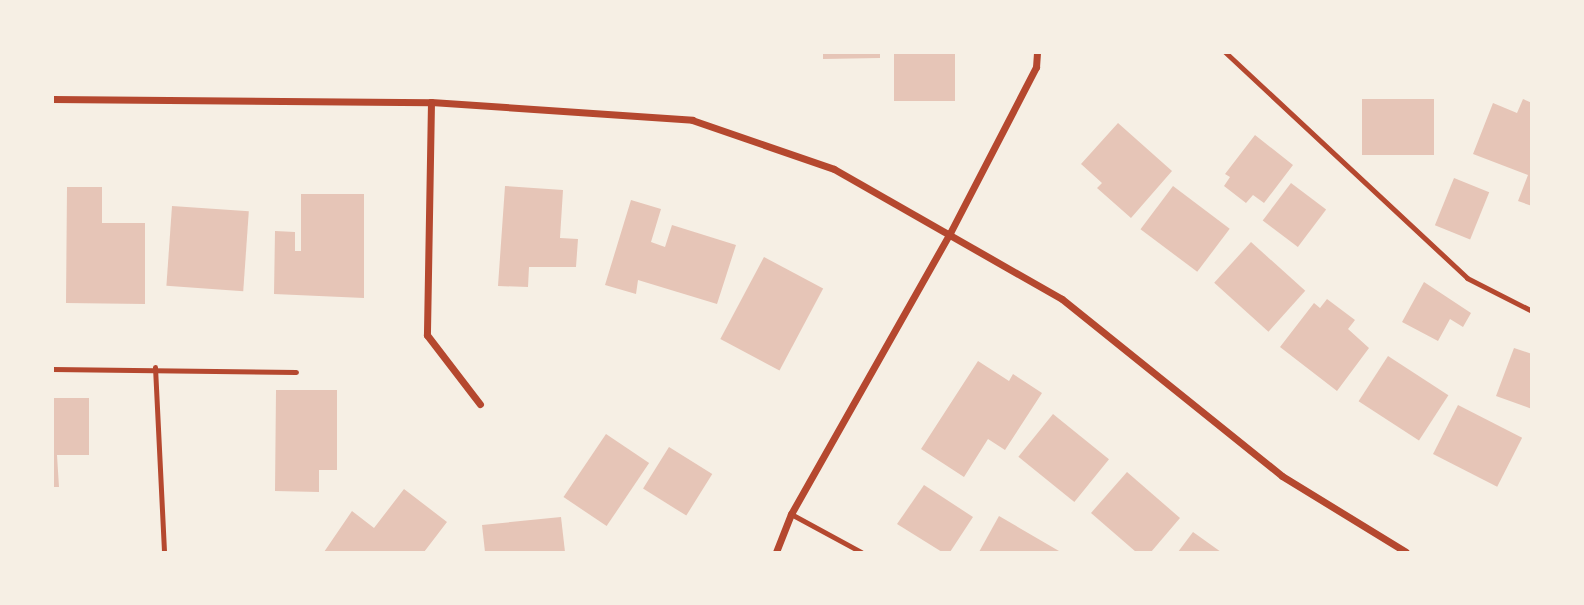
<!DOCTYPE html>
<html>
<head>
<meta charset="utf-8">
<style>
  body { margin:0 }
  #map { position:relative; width:1584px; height:605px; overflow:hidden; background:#f6efe4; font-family:Rubik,sans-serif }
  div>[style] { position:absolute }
  .building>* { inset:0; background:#e6c5b7; transform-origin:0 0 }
  .service>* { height:5px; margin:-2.5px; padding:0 2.5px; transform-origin:2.5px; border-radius:2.5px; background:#b5482f }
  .minor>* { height:7px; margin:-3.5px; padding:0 3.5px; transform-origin:3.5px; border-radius:3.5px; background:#b5482f }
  span { translate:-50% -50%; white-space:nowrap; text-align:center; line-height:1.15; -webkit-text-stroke:5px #f6efe4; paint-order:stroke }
  .frame { position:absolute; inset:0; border:54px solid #f6efe4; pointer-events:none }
</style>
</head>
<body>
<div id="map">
  <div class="building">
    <i style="clip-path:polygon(823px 52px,880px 52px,880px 58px,823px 59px)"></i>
    <i style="left:894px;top:52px;width:61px;height:49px"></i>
    <i style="left:1434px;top:99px;width:56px;height:72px;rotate:90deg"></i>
    <i style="clip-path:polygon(1523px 99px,1532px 103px,1532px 206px,1518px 201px,1528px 175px,1473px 154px,1493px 103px,1517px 113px)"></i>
    <i style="clip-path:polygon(1118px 123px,1172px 171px,1131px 218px,1097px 188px,1102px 183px,1081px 164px)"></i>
    <i style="clip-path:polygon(1255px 135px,1293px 165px,1264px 203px,1253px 195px,1246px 203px,1224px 186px,1230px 177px,1225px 174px)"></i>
    <i style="left:1454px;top:178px;width:38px;height:51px;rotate:22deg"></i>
    <i style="left:1291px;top:183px;width:44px;height:47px;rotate:37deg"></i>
    <i style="clip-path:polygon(505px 186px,563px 190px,560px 238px,578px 239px,576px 267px,529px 267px,528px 287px,498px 286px)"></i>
    <i style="left:1173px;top:186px;width:71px;height:54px;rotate:37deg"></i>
    <i style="clip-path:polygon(67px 187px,102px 187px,102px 223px,145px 223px,145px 304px,66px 303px)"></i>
    <i style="clip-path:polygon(301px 194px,364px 194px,364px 298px,274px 294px,275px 231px,295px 232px,295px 251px,301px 251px)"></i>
    <i style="clip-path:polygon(631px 200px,661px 209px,651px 242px,665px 247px,672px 225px,736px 245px,717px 304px,638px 280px,636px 294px,605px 285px)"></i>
    <i style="left:172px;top:206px;width:77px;height:80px;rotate:4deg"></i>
    <i style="left:1251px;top:242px;width:73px;height:55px;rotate:42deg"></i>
    <i style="left:764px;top:257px;width:67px;height:93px;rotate:28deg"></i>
    <i style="clip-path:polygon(1424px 282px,1471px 313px,1463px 327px,1450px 319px,1438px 341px,1402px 322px)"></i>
    <i style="clip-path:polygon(1327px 299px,1355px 320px,1348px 329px,1369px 348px,1337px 391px,1280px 347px,1314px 303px,1320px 308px)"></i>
    <i style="clip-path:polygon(1514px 348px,1532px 354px,1532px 409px,1496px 396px)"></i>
    <i style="left:1388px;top:356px;width:72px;height:54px;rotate:33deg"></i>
    <i style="clip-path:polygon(978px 361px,1009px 381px,1013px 374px,1042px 393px,1005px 450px,988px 439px,964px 477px,921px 449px)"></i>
    <i style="clip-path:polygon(276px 390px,337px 390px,337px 470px,319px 470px,319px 492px,275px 491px)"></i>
    <i style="clip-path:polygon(52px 398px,89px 398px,89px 455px,57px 455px,59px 487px,52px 487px)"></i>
    <i style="left:1458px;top:405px;width:72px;height:55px;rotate:27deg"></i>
    <i style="left:1053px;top:414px;width:72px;height:55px;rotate:39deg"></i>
    <i style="left:606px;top:434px;width:52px;height:76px;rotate:34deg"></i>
    <i style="left:669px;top:447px;width:51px;height:49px;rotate:32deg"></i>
    <i style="clip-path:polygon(1127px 472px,1180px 518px,1151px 552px,1136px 552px,1091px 513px)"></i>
    <i style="clip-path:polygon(924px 485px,973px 517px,950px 552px,942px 552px,897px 524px)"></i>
    <i style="clip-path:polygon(404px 489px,447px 522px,424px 552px,324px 552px,352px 511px,374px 528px)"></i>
    <i style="clip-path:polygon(999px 516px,1059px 551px,1058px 552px,979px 552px)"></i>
    <i style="clip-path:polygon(561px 517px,565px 552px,485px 552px,482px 525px)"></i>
    <i style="clip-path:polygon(1193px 532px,1221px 552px,1178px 552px)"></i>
  </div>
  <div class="service">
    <i style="left:1225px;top:52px;width:331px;rotate:43deg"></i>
    <i style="left:1467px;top:278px;width:73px;rotate:26.9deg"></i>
    <i style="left:155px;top:367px;width:185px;rotate:87.2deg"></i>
    <i style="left:52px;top:369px;width:244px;rotate:0.7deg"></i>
    <i style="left:791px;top:514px;width:80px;rotate:28.5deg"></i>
  </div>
  <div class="minor">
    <i style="left:52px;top:99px;width:379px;rotate:0.5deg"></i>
    <i style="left:431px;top:102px;width:262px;rotate:3.9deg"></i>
    <i style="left:692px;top:120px;width:150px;rotate:19deg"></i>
    <i style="left:834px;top:169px;width:262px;rotate:29.7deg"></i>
    <i style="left:1062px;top:299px;width:282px;rotate:38.8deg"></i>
    <i style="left:1282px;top:476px;width:145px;rotate:31.5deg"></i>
    <i style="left:431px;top:102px;width:233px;rotate:91deg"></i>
    <i style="left:427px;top:335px;width:87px;rotate:52.5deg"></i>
    <i style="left:776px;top:552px;width:41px;rotate:-68.5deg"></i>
    <i style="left:791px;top:514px;width:323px;rotate:-60.5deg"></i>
    <i style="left:950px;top:233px;width:187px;rotate:-62.6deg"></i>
    <i style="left:1036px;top:67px;width:15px;rotate:-86deg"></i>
  </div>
  <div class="frame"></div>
</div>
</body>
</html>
